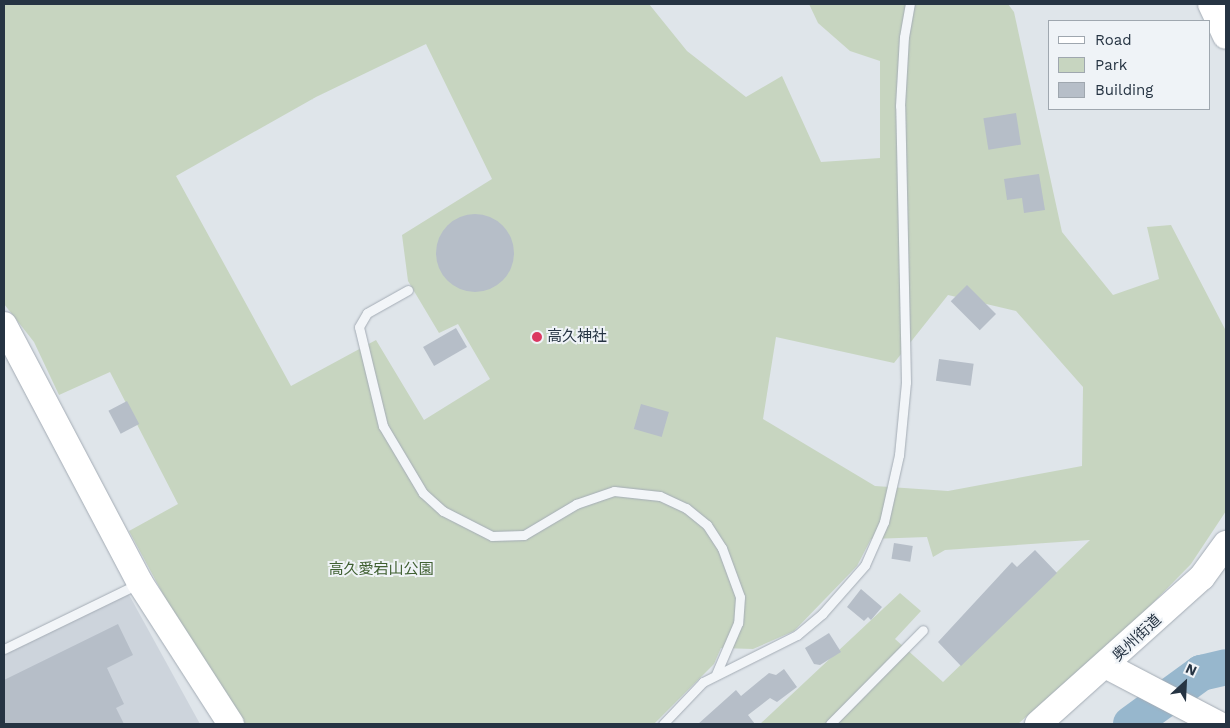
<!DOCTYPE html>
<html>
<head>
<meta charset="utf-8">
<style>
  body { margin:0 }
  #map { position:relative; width:1230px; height:728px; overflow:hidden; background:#dfe5ea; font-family:"Work Sans","Noto Sans JP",sans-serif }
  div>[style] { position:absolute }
  .built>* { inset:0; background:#cdd4dc }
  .green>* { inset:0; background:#c7d5c0 }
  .river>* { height:36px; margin:-18px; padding:0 18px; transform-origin:18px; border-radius:18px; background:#97b7cd }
  .building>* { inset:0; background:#b6bec8; transform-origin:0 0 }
  .round { border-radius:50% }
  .roads { filter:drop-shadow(0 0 1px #a4acb5) drop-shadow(0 0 1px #a4acb5) }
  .lane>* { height:9px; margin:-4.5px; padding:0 4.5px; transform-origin:4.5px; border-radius:4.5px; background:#f2f5f8 }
  .secondary>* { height:26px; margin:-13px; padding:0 13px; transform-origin:13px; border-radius:13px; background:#fff }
  .dots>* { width:14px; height:14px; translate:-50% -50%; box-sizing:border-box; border:2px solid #eff3f7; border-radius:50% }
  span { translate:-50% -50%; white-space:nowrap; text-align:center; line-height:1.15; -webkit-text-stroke:4px #eff3f7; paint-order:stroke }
  .poi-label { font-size:15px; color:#263443 }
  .left { translate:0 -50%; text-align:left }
  .park-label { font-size:15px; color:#406032 }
  .street-label { font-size:15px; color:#263443 }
  .frame { position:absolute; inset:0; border:5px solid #263443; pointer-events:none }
  .legend { position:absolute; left:1048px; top:20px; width:162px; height:90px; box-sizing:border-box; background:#eff3f7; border:1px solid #9fa7af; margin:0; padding:6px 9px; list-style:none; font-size:15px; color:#263443 }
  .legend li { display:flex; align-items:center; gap:10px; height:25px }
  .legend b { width:25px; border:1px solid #9fa7af }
  .north { position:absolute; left:1160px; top:658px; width:50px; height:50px; -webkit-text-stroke:4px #eff3f7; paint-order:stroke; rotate:25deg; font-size:14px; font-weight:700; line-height:20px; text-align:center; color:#263443 }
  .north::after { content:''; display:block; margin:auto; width:18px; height:22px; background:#263443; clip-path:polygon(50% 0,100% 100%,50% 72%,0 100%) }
</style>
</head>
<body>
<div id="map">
  <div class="built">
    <i style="clip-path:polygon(128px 593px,200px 724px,4px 724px,4px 655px)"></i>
  </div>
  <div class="green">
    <i style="clip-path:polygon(evenodd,4px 4px,649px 4px,687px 51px,746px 97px,782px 76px,821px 162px,880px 158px,880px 61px,850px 51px,818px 23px,809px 4px,1008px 4px,1014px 12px,1062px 232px,1113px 295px,1159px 279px,1147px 227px,1171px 225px,1226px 331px,1226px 511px,1191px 564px,1147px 609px,1018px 724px,760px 724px,900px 593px,921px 611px,895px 639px,943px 682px,1090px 540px,945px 550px,933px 557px,927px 537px,871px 539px,857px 566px,794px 631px,753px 649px,721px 648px,714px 664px,654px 724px,244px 724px,205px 672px,129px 531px,178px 504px,110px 372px,59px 395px,34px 342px,4px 304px,4px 4px,426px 44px,492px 179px,402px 235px,408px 281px,439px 333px,458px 324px,490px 379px,424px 420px,376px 340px,291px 386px,176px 176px,316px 97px,426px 44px,4px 4px,948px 295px,1016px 311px,1083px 387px,1082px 466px,948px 491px,875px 486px,763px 419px,776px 337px,894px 363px,948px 295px)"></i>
  </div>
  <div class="river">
    <i style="left:1131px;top:724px;width:87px;rotate:-36.1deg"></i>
    <i style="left:1201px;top:673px;width:26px;rotate:-13deg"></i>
  </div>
  <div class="building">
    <i style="left:1016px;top:113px;width:32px;height:33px;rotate:81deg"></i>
    <i style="clip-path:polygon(1039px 174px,1045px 210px,1024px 213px,1022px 198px,1007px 200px,1004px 179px)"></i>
    <i class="round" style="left:436px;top:214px;width:78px;height:78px"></i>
    <i style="left:967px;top:285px;width:41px;height:23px;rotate:45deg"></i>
    <i style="left:456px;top:328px;width:22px;height:38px;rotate:60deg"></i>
    <i style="left:939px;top:359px;width:35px;height:22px;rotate:8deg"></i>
    <i style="left:127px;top:401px;width:26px;height:21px;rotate:62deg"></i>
    <i style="left:641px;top:404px;width:29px;height:26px;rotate:16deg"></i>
    <i style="left:894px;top:543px;width:19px;height:16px;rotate:9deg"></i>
    <i style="clip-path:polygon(1035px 550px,1057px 573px,961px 666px,938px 642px,1012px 562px,1017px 567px)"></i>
    <i style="clip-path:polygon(861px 589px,882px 607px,871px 620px,868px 617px,864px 621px,847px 607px)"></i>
    <i style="clip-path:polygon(118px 624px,133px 655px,107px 668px,124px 704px,116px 708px,124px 724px,4px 724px,4px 680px)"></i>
    <i style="clip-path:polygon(829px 633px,841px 652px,820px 665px,814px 664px,805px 648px)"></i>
    <i style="clip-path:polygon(784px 669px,797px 687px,777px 702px,770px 698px,748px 715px,755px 724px,698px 724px,736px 690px,741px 696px,769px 673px,776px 675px)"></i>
  </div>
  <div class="roads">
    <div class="lane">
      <i style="left:408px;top:290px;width:47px;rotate:150.7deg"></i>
      <i style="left:367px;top:313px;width:16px;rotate:120deg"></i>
      <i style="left:359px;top:327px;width:102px;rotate:76.4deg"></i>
      <i style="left:383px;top:426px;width:78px;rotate:59.2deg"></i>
      <i style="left:423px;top:493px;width:27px;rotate:42deg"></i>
      <i style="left:443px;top:511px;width:55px;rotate:27deg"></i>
      <i style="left:492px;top:536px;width:32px;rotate:-2deg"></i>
      <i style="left:524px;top:535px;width:61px;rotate:-30.8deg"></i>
      <i style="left:576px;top:504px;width:40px;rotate:-18.9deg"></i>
      <i style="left:614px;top:491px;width:46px;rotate:6.2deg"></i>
      <i style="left:660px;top:496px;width:29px;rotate:25deg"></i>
      <i style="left:686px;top:508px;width:27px;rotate:39deg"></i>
      <i style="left:707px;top:525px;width:27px;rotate:57deg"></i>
      <i style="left:722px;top:548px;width:52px;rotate:69.8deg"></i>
      <i style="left:740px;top:597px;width:26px;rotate:94deg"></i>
      <i style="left:738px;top:623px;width:56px;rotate:113.3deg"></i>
      <i style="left:4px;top:649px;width:149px;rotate:-25.9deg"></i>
      <i style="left:663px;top:724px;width:58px;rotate:-46.4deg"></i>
      <i style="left:703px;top:682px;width:105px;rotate:-26.6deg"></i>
      <i style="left:797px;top:635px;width:33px;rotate:-40deg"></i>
      <i style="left:822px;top:614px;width:65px;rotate:-48.7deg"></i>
      <i style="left:865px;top:565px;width:47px;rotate:-66.2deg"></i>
      <i style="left:884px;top:522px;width:69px;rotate:-77.4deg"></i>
      <i style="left:899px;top:455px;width:73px;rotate:-84.5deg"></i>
      <i style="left:906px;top:382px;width:276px;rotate:-91.2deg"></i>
      <i style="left:900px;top:106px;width:69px;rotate:-86.7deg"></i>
      <i style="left:904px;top:37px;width:34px;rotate:-80deg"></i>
      <i style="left:830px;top:724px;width:132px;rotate:-45.3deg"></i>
    </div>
    <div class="secondary">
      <i style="left:1211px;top:4px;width:35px;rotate:65deg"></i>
      <i style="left:4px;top:325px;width:292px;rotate:62.2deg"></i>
      <i style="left:140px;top:583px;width:168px;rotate:57.2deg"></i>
      <i style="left:1107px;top:666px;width:125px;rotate:27.6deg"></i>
      <i style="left:1038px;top:724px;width:220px;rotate:-41.9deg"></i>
      <i style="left:1202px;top:577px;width:41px;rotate:-54deg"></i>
    </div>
  </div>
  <div class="dots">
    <i style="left:537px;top:337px;background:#db3861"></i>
  </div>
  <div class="poi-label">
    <span class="left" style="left:547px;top:337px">高久神社</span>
  </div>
  <div class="park-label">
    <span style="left:381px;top:570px">高久愛宕山公園</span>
  </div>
  <div class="street-label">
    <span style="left:1137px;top:638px;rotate:-43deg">奥州街道</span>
  </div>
  <div class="frame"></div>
  <ul class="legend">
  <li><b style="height:6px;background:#fff"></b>Road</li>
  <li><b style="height:14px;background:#c7d5c0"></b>Park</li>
  <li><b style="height:14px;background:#b6bec8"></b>Building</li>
  </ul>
  <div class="north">N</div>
</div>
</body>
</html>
